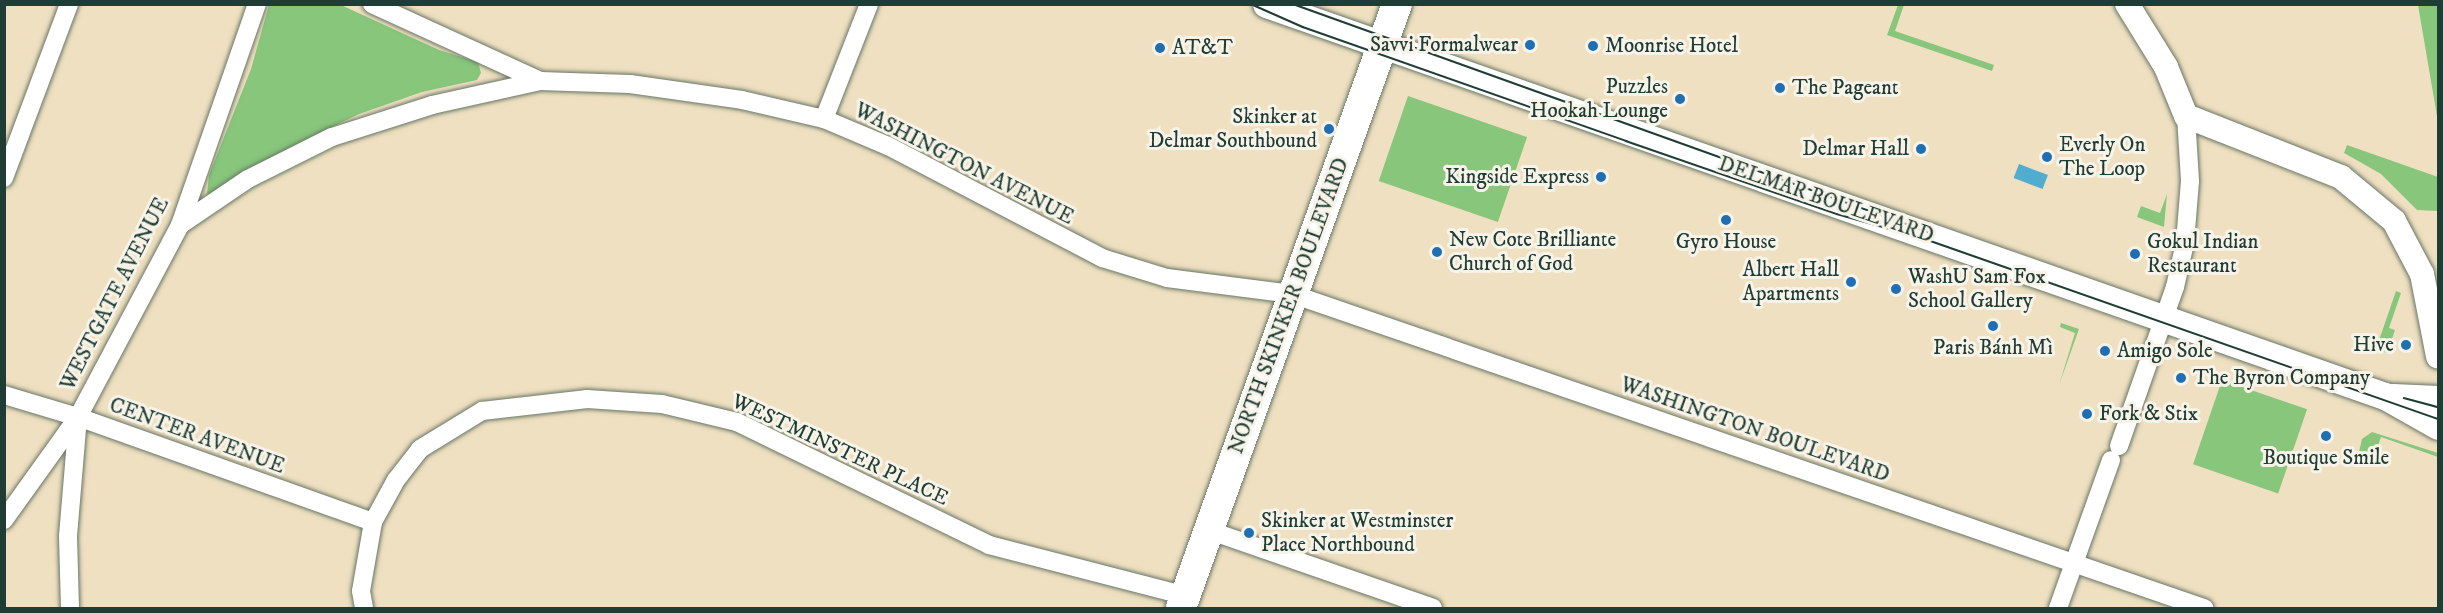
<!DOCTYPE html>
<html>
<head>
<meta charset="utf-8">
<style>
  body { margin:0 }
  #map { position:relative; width:2443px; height:613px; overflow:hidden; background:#efe0c1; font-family:"IM FELL DW Pica",serif }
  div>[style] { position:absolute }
  .green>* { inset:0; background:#88c67c; transform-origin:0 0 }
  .water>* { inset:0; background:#50adcf; transform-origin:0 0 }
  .roads { filter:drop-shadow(0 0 2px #687665) drop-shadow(0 0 2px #687665) }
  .minor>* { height:18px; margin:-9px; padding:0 9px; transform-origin:9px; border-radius:9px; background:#fff }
  .tertiary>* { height:24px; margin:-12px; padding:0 12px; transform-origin:12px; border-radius:12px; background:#fff }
  .secondary>* { height:27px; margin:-13.5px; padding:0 13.5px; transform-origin:13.5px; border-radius:13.5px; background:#fff }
  .primary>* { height:30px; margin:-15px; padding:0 15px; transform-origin:15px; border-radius:15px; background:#fff }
  .tram>* { height:1.5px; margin:-0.75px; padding:0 0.75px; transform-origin:0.75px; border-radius:0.75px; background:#1f3d34 }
  .dots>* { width:16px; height:16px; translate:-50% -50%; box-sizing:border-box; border:3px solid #f7f3e8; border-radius:50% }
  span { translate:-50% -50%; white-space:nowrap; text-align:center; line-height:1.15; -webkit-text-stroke:6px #f7f3e8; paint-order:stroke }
  .poi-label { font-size:21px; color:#1f3d34 }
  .right { translate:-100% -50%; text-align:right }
  .left { translate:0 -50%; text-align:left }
  .street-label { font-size:21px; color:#1f3d34 }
  .frame { position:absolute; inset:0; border:6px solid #1f3d34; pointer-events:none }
</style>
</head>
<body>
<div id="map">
  <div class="green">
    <i style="clip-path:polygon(269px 5px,341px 5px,439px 50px,478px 62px,481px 73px,477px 80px,422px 92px,359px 114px,301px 142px,220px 192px,207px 194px,209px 175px,251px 69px)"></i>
    <i style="clip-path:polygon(1898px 5px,1904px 5px,1895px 31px,1994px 65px,1992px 71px,1887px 35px)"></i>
    <i style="clip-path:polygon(2418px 5px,2438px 5px,2438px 122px)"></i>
    <i style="left:1408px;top:96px;width:126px;height:90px;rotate:19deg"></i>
    <i style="clip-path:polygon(2347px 145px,2438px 177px,2438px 211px,2417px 210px,2381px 174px,2344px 153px)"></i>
    <i style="clip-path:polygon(2167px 194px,2164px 227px,2137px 217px,2141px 206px,2160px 213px)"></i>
    <i style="clip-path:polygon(2396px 291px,2401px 293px,2389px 328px,2395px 330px,2387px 353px,2376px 349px)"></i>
    <i style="clip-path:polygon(2061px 323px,2079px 329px,2059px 385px,2075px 333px,2060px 327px)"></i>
    <i style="left:2222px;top:380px;width:90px;height:89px;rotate:19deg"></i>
    <i style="clip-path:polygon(2372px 432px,2438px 453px,2438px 457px,2381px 437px,2374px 457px,2359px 452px,2362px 439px)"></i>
  </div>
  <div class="water">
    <i style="left:2019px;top:164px;width:31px;height:15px;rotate:21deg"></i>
  </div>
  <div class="roads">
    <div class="minor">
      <i style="left:372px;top:4px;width:185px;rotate:24.6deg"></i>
      <i style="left:540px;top:81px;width:90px;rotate:1.9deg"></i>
      <i style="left:630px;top:84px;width:113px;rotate:8.1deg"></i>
      <i style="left:742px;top:100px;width:84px;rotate:13deg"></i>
      <i style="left:824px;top:119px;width:69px;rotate:22.9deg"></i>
      <i style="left:888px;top:146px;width:242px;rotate:27.6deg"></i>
      <i style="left:1102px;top:258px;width:68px;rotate:17.1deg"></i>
      <i style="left:1167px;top:278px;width:126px;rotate:7.3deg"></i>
      <i style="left:1292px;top:294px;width:965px;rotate:19deg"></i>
      <i style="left:824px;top:119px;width:123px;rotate:-68.6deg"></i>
      <i style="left:4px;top:178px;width:186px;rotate:-69.5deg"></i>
      <i style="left:180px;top:225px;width:82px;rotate:-34.1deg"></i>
      <i style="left:248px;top:179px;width:94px;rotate:-26.6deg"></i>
      <i style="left:332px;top:137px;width:105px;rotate:-17.7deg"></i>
      <i style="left:432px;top:105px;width:111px;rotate:-12.5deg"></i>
      <i style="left:4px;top:395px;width:77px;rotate:16.6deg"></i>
      <i style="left:78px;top:417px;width:313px;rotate:19.6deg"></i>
      <i style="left:2119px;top:446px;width:169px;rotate:-70.6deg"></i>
      <i style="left:2175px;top:287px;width:45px;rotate:-77.2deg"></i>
      <i style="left:2185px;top:243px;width:62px;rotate:-85.4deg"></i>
      <i style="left:2190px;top:181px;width:65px;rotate:-93.5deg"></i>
      <i style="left:4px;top:520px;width:127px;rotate:-54.3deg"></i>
      <i style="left:78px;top:417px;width:217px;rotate:-62deg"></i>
      <i style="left:180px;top:225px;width:234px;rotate:-70.8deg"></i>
      <i style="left:1208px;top:530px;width:238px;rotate:19.1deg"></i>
      <i style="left:70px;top:608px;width:72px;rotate:-91.6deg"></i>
      <i style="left:68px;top:536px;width:119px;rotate:-85.2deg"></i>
      <i style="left:364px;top:608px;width:17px;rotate:-100deg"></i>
      <i style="left:361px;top:591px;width:70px;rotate:-80.1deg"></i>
      <i style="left:373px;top:522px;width:48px;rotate:-61.3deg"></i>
      <i style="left:396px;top:480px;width:39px;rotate:-52deg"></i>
      <i style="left:420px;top:449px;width:73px;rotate:-31.5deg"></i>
      <i style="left:482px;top:411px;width:106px;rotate:-6.5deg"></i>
      <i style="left:587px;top:399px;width:75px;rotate:3.8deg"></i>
      <i style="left:662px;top:404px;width:77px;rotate:13.5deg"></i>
      <i style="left:737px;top:422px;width:280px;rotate:26deg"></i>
      <i style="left:989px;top:545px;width:203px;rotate:14.5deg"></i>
      <i style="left:2058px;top:608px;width:157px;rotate:-70.3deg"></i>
    </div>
    <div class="tertiary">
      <i style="left:2127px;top:4px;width:74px;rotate:58.2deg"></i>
      <i style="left:2166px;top:67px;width:53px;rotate:67.8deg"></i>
      <i style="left:2186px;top:116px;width:167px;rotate:21.5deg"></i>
      <i style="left:2341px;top:177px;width:69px;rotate:39.7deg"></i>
      <i style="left:2394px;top:221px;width:60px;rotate:62.2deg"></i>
      <i style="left:2422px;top:274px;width:84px;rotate:79deg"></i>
    </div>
    <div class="secondary">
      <i style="left:1266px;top:4px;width:1186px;rotate:19.31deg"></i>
      <i style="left:2385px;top:396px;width:61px;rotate:29.5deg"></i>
      <i style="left:2393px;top:397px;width:45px;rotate:2.5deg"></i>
    </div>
    <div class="primary">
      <i style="left:1181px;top:608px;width:641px;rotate:-70.32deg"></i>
    </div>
  </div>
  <div class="tram">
    <i style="left:1251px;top:4px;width:57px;rotate:23.9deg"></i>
    <i style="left:1303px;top:27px;width:343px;rotate:19.4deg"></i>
    <i style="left:1626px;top:141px;width:223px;rotate:19.1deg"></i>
    <i style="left:1837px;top:214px;width:91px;rotate:15.9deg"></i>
    <i style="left:1925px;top:239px;width:544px;rotate:19.33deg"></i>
    <i style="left:1293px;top:4px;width:678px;rotate:19.74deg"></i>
    <i style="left:2404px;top:398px;width:35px;rotate:15deg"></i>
  </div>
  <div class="dots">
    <i style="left:1530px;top:45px;background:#1f6fb2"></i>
    <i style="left:1593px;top:46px;background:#1f6fb2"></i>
    <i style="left:1160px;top:48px;background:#1f6fb2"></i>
    <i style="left:1780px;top:88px;background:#1f6fb2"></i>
    <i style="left:1680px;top:99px;background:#1f6fb2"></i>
    <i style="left:1329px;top:129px;background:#1f6fb2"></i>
    <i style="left:1921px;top:149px;background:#1f6fb2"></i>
    <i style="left:2047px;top:157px;background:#1f6fb2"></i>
    <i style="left:1601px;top:177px;background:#1f6fb2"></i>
    <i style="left:1726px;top:220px;background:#1f6fb2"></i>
    <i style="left:1437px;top:252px;background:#1f6fb2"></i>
    <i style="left:2135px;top:254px;background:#1f6fb2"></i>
    <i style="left:1851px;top:282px;background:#1f6fb2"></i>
    <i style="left:1896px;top:289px;background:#1f6fb2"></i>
    <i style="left:1993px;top:326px;background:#1f6fb2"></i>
    <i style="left:2406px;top:345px;background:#1f6fb2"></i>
    <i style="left:2105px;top:351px;background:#1f6fb2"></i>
    <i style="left:2181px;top:378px;background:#1f6fb2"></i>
    <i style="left:2087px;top:414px;background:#1f6fb2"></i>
    <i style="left:2326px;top:436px;background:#1f6fb2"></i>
    <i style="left:1249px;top:533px;background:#1f6fb2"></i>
  </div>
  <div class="poi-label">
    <span class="right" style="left:1518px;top:45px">Savvi Formalwear</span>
    <span class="left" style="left:1605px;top:46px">Moonrise Hotel</span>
    <span class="left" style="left:1172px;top:48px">AT&amp;T</span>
    <span class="right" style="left:1668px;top:99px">Puzzles<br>Hookah Lounge</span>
    <span class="left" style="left:1792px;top:88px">The Pageant</span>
    <span class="right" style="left:1317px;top:129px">Skinker at<br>Delmar Southbound</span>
    <span class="left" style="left:2059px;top:157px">Everly On<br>The Loop</span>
    <span class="right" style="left:1909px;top:149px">Delmar Hall</span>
    <span class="right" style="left:1589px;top:177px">Kingside Express</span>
    <span class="left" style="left:1449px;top:252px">New Cote Brilliante<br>Church of God</span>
    <span style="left:1726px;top:242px">Gyro House</span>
    <span class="left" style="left:2147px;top:254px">Gokul Indian<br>Restaurant</span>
    <span class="right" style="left:1839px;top:282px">Albert Hall<br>Apartments</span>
    <span class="left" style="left:1908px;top:289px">WashU Sam Fox<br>School Gallery</span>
    <span class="right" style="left:2394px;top:345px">Hive</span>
    <span style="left:1993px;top:348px">Paris Bánh Mì</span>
    <span class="left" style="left:2117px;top:351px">Amigo Sole</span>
    <span class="left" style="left:2193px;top:378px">The Byron Company</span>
    <span class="left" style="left:2099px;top:414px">Fork &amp; Stix</span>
    <span style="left:2326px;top:458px">Boutique Smile</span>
    <span class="left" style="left:1261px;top:533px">Skinker at Westminster<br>Place Northbound</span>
  </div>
  <div class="street-label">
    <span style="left:964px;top:164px;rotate:27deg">WASHINGTON AVENUE</span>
    <span style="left:1826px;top:200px;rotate:19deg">DELMAR BOULEVARD</span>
    <span style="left:115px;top:294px;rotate:-63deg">WESTGATE AVENUE</span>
    <span style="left:1289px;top:306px;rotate:-70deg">NORTH SKINKER BOULEVARD</span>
    <span style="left:1755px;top:430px;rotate:19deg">WASHINGTON BOULEVARD</span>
    <span style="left:197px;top:436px;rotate:20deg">CENTER AVENUE</span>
    <span style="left:840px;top:450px;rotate:25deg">WESTMINSTER PLACE</span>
  </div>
  <div class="frame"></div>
</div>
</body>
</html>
